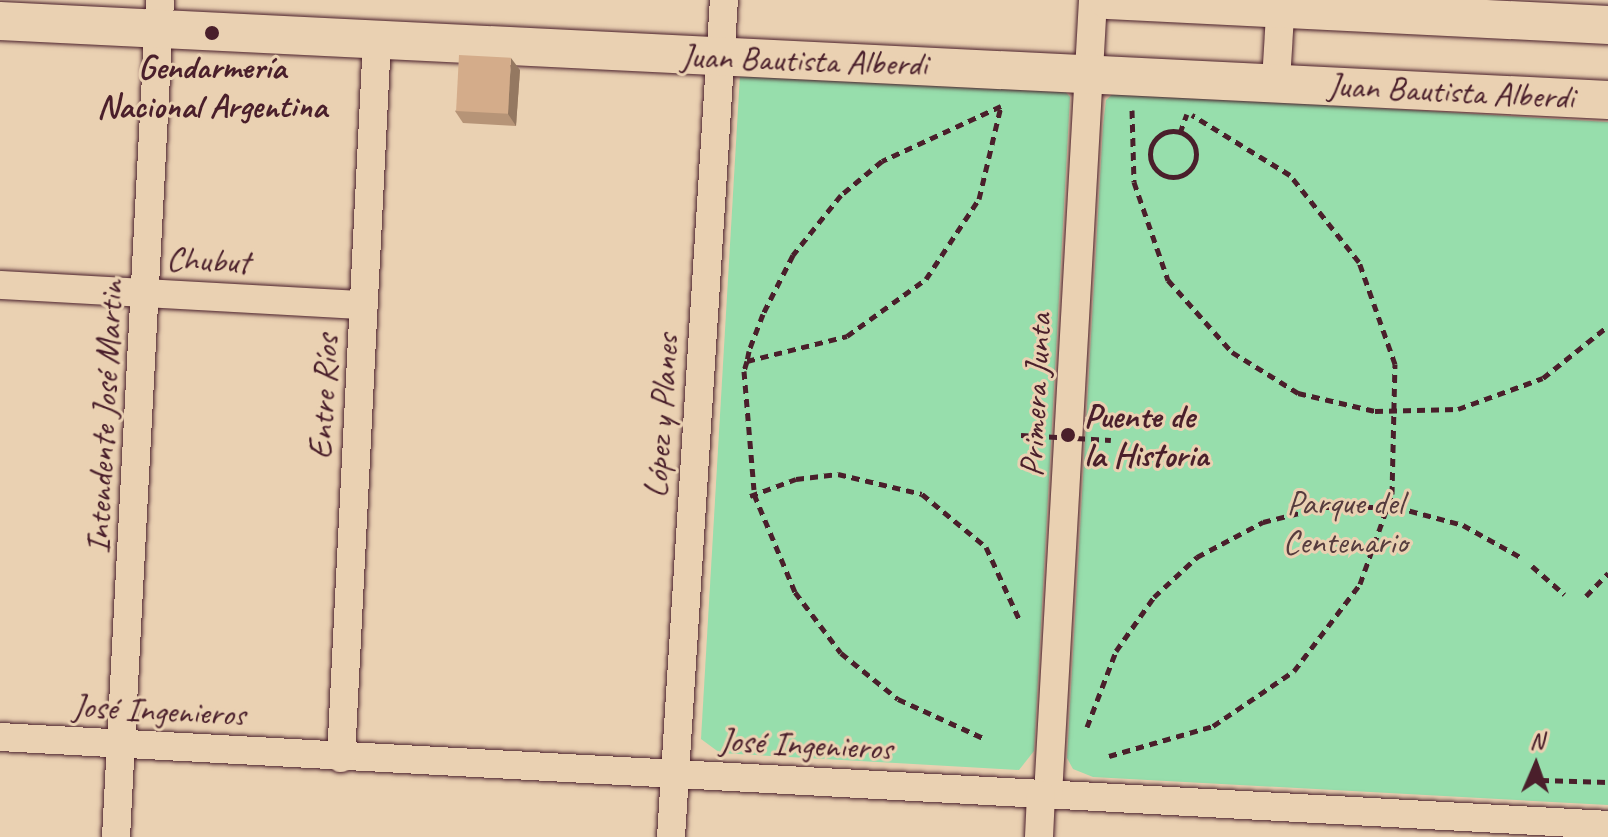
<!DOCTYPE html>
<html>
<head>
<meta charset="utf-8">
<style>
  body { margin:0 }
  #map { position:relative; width:1608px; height:837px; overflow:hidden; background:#ead1b2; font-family:Caveat,sans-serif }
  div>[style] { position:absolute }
  .green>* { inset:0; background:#97deac }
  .path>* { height:5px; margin-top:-2.5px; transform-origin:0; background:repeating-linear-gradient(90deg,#4a1f2b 0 8px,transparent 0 14px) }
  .path>.ring { margin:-2.5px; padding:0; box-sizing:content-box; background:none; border:5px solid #4a1f2b; border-radius:50% }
  .roads { filter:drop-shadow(0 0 2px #4a1f2b) drop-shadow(0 0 2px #4a1f2b) }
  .minor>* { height:28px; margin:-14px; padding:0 14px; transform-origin:14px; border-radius:14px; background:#ead1b2 }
  .secondary>* { height:38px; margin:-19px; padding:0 19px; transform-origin:19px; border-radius:19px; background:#ead1b2 }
  .path-bridge>* { height:5px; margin-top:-2.5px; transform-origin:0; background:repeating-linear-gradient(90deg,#4a1f2b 0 8px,transparent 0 14px) }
  .wall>* { inset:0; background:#b69477 }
  .shaded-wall>* { inset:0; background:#947861 }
  .building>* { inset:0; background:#d4ac8a; transform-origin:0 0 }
  .dots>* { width:22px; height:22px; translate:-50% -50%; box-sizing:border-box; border:4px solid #ead1b2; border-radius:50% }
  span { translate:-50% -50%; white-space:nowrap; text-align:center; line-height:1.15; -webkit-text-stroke:6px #ead1b2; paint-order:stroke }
  .street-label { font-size:34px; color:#4a1f2b }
  .poi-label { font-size:34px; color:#4a1f2b; font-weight:700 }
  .left { translate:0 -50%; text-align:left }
  .park-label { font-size:34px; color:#563c3e }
  .north { position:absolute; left:1496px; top:725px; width:80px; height:80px; -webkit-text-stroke:6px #ead1b2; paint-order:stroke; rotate:2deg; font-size:22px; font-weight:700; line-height:32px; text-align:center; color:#4a1f2b }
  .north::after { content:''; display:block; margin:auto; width:28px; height:36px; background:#4a1f2b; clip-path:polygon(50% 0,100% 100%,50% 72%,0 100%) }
</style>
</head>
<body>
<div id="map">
  <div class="green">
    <i style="clip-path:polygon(740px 75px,1063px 89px,1070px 97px,1034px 751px,1019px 770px,720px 753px,701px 739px)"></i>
    <i style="clip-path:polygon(1115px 92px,1608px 122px,1608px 805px,1093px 777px,1073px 769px,1067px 758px,1103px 126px,1106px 100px)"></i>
  </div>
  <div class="path">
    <i style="left:1132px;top:110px;width:72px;rotate:88.4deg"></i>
    <i style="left:1134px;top:182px;width:104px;rotate:70.9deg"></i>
    <i style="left:1168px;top:280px;width:96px;rotate:48.4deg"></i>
    <i style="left:1232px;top:352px;width:78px;rotate:31.8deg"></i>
    <i style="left:1298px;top:393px;width:79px;rotate:13.2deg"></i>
    <i style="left:1375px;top:411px;width:83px;rotate:-1.4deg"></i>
    <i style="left:1458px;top:409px;width:90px;rotate:-20deg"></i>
    <i style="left:1543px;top:378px;width:83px;rotate:-38.7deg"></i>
    <i class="ring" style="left:1150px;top:131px;width:41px;height:41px"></i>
    <i style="left:1180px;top:133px;width:20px;rotate:-70deg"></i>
    <i style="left:747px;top:361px;width:103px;rotate:-14deg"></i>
    <i style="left:847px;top:336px;width:97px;rotate:-35.8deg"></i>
    <i style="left:926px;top:279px;width:96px;rotate:-56.5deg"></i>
    <i style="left:979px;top:199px;width:96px;rotate:-76.7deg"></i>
    <i style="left:1001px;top:106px;width:131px;rotate:155.2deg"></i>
    <i style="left:882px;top:161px;width:53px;rotate:140.3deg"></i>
    <i style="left:841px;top:195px;width:77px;rotate:128.7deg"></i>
    <i style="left:793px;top:255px;width:66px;rotate:117deg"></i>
    <i style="left:763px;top:314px;width:40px;rotate:111deg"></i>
    <i style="left:749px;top:351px;width:10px;rotate:101deg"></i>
    <i style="left:747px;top:361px;width:10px;rotate:107deg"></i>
    <i style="left:744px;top:371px;width:119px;rotate:85.2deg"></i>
    <i style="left:754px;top:494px;width:106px;rotate:67.3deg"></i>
    <i style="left:795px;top:592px;width:76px;rotate:53deg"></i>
    <i style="left:841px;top:653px;width:73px;rotate:38.9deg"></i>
    <i style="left:898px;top:699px;width:94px;rotate:24.6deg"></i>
    <i style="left:750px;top:496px;width:49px;rotate:-20.3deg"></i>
    <i style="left:796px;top:479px;width:42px;rotate:-6.8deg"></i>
    <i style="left:838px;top:474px;width:86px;rotate:13.4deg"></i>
    <i style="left:922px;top:494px;width:83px;rotate:39.6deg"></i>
    <i style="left:986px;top:547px;width:81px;rotate:65.3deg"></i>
    <i style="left:1532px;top:566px;width:43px;rotate:41.2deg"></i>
    <i style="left:1586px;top:596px;width:32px;rotate:-46deg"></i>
    <i style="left:1087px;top:727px;width:81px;rotate:-69.1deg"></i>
    <i style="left:1116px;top:651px;width:66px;rotate:-54.9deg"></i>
    <i style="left:1154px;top:597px;width:59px;rotate:-42.9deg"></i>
    <i style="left:1197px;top:557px;width:75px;rotate:-27.9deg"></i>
    <i style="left:1263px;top:522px;width:62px;rotate:-14deg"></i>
    <i style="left:1323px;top:507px;width:73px"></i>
    <i style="left:1396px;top:507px;width:69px;rotate:15deg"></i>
    <i style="left:1463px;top:525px;width:68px;rotate:29.2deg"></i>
    <i style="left:1109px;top:756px;width:108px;rotate:-16.1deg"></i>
    <i style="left:1213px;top:726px;width:98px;rotate:-34.2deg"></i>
    <i style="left:1294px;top:671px;width:109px;rotate:-52.8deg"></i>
    <i style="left:1360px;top:584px;width:96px;rotate:-70.4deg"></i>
    <i style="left:1392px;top:494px;width:130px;rotate:-88.7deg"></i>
    <i style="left:1395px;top:364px;width:108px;rotate:-109.4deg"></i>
    <i style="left:1359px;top:262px;width:111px;rotate:-128.4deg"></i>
    <i style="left:1290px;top:175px;width:115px;rotate:-148.5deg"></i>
    <i style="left:1541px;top:780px;width:67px;rotate:1.7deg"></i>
  </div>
  <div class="roads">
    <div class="minor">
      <i style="left:1276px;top:81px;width:81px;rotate:-86.5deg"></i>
      <i style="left:0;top:285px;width:364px;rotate:3.2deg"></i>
      <i style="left:0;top:737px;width:1610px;rotate:3.13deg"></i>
      <i style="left:341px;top:758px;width:718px;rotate:-87.13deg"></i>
      <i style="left:1048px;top:795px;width:796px;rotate:-86.76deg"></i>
      <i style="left:116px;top:837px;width:838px;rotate:-86.99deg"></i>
      <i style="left:671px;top:837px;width:839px;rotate:-86.38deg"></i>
      <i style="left:1039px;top:837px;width:42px;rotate:-87.3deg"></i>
    </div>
    <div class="secondary">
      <i style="left:1108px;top:0;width:501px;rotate:2.86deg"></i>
      <i style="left:0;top:21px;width:1610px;rotate:2.81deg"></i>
    </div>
  </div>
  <div class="path-bridge">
    <i style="left:1021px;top:435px;width:90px;rotate:3.2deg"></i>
  </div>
  <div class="wall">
    <i style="clip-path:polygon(520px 70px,516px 126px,463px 123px,455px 111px)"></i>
  </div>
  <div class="shaded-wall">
    <i style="clip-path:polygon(511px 58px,520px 70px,516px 126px,508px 114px)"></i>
  </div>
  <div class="building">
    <i style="left:459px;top:55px;width:52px;height:56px;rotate:3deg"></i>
  </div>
  <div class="dots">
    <i style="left:212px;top:33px;background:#4a1f2b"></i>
    <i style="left:1068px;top:435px;background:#4a1f2b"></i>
  </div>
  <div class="street-label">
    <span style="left:804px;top:60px;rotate:2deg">Juan Bautista Alberdi</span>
    <span style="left:1451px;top:91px;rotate:3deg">Juan Bautista Alberdi</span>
    <span style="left:208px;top:260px;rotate:3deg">Chubut</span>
    <span style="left:1035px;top:395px;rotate:-87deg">Primera Junta</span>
    <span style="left:323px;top:397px;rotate:-87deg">Entre Ríos</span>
    <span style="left:661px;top:416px;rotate:-86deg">López y Planes</span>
    <span style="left:104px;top:417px;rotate:-87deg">Intendente José Martin</span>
    <span style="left:159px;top:710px;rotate:3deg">José Ingenieros</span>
    <span style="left:806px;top:744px;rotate:3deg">José Ingenieros</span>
  </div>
  <div class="poi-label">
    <span style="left:212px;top:86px">Gendarmería<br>Nacional Argentina</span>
    <span class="left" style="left:1084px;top:435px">Puente de<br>la Historia</span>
  </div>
  <div class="park-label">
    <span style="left:1345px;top:522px">Parque del<br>Centenario</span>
  </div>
  <div class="north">N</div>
</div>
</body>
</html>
